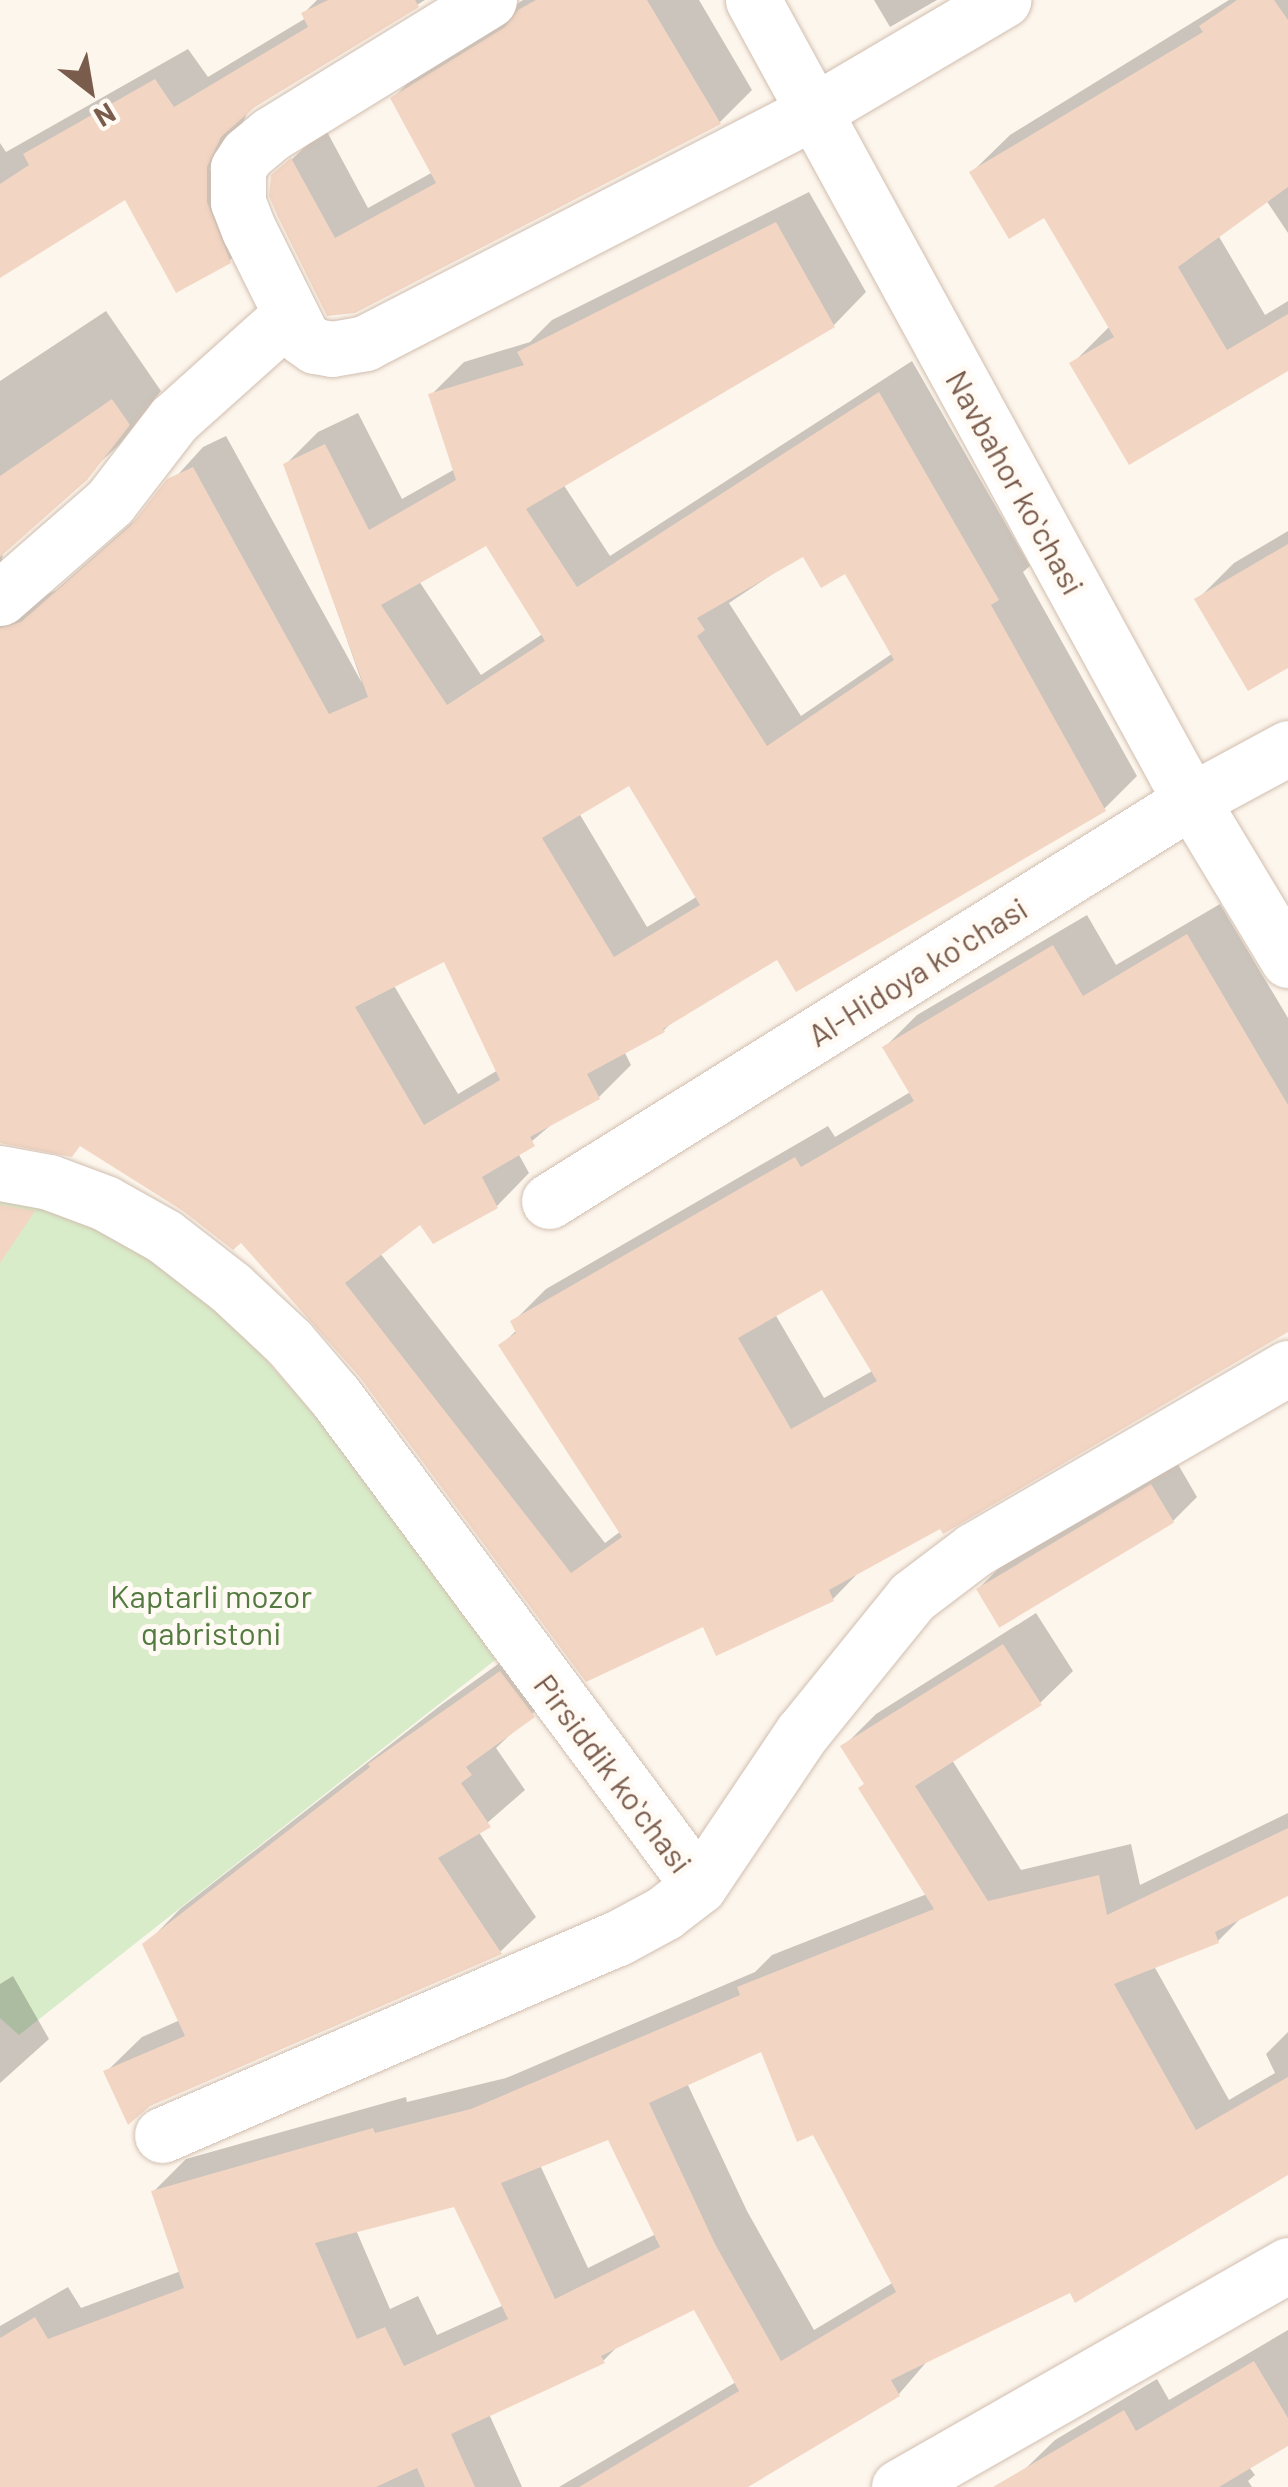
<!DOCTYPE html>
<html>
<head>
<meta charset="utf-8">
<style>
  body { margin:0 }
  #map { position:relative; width:1288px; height:2487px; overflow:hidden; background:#fdf6ec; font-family:Barlow,sans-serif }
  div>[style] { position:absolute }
  .green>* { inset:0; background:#d8ecc9 }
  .shadow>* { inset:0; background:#0003 }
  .building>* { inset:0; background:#f3d5c3; transform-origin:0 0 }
  .roads { filter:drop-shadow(0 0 2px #d1beb0) drop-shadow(0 0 2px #d1beb0) }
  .minor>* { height:55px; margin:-27.5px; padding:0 27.5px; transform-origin:27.5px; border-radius:27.5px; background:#fff }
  span { translate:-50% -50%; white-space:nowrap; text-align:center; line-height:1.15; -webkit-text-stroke:10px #fffaf3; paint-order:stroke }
  .street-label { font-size:32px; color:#7a5c4d }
  .park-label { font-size:32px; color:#537a41 }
  .north { position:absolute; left:40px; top:40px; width:100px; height:100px; -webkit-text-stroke:8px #fffaf3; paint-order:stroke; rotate:149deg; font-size:28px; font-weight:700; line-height:40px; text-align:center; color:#7a5c4d }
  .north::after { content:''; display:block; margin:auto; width:35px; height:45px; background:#7a5c4d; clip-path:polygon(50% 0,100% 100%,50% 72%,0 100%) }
</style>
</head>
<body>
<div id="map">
  <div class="green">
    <i style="clip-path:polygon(0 1185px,103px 1226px,215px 1302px,411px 1525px,504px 1653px,19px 2035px,0 2018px)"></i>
  </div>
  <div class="shadow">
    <i style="clip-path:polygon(317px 0,425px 0,250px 108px,238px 132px,262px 228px,229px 261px,126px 197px,0 275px,0 143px,6px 152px,188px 49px,208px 77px,306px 18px,304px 13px)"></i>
    <i style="clip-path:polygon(523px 0,699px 0,752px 90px,720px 122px,354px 311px,272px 178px,325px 128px,368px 208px,433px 172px,393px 98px,425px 66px)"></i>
    <i style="clip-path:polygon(874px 0,937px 0,890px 27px)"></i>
    <i style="clip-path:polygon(1229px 0,1288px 0,1288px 233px,1266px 200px,1218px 235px,1265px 315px,1288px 301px,1288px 368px,1072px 364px,1110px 326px,1045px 215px,972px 172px,1010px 135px)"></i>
    <i style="clip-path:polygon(evenodd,809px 192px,866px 292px,834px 325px,563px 484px,610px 556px,912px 361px,1030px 566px,1023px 572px,1137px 776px,1104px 809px,778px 957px,675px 1019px,664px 1030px,624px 1051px,631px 1065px,599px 1097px,558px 1119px,518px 1153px,529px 1173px,497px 1206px,421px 1221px,380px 1253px,605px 1543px,621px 1531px,501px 1345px,518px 1329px,513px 1322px,546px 1289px,828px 1126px,835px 1137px,912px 1091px,885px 1047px,917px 1015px,1087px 915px,1116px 965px,1220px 904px,1288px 1018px,1288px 1329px,863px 1568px,833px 1599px,704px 1624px,587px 1678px,361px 1374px,241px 1239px,81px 1144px,0 1141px,0 381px,106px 311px,161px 391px,119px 445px,3px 552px,1px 569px,42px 597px,56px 590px,143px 513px,203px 447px,226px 436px,362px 683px,286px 464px,318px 432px,358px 413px,402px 499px,455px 469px,431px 395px,464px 362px,530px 342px,552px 320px,809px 192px,487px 543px,544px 633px,481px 675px,419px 581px,487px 543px,809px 192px,804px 553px,846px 571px,893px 653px,801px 716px,729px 603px,804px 553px,809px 192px,630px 783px,698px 896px,647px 927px,579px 813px,630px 783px,809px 192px,445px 958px,498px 1070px,458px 1094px,393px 984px,445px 958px,809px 192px,823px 1286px,874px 1370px,824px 1398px,775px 1314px,823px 1286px)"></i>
    <i style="clip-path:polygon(1288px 531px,1288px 665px,1197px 600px,1234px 563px)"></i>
    <i style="clip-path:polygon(1176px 1461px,1197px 1497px,1173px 1521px,978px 1589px,1002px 1565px)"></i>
    <i style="clip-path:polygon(evenodd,1036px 1613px,1073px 1671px,1040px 1703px,952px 1760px,1021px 1870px,1131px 1844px,1140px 1885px,1288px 1813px,1288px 1893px,1243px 1916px,1218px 1941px,1154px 1966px,1229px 2100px,1275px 2073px,1266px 2054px,1288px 2032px,1288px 2167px,1071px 2290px,929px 2359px,899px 2394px,743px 2487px,559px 2487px,736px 2382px,695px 2306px,621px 2343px,603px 2361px,489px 2414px,522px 2487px,1px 2487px,0 2326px,68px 2287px,81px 2308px,181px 2271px,153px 2192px,186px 2159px,406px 2097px,407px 2102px,506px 2078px,755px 1972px,772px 1955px,927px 1894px,844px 1746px,876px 1714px,1036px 1613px,763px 2049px,814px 2132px,894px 2282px,814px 2330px,747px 2211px,687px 2083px,763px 2049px,1036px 1613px,609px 2137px,656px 2234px,588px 2268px,540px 2165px,609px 2137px,1036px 1613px,456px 2204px,504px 2305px,437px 2335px,418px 2296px,390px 2309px,356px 2230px,456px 2204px)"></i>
    <i style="clip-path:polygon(536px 1637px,568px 1680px,496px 1748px,525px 1790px,478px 1831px,536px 1917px,500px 1952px,106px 2072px,142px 2037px,180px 2020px,145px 1945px,180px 1909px,441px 1705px)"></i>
    <i style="clip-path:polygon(13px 1976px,49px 2039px,0 2083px,0 1984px)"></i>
    <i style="clip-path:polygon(1288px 2330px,1288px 2445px,1249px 2467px,1255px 2475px,1248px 2481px,1252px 2487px,1016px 2487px,1022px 2472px,1055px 2440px,1157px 2379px,1169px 2400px)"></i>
  </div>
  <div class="building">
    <i style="clip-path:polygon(328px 0,415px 0,419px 7px,255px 107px,221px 137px,207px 167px,207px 202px,231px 263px,176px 293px,125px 200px,0 278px,0 184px,29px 165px,23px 154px,155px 79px,174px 107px,308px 27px,301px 13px)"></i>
    <i style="clip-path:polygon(536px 0,647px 0,721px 124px,355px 313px,327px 316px,278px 217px,269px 196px,271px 175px,291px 158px,335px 238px,436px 183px,390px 98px,505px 27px,518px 10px)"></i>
    <i style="clip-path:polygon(1237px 0,1274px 0,1288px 20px,1288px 187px,1178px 267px,1227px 350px,1288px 314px,1288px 371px,1129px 465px,1069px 363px,1114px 337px,1044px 218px,1009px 239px,969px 172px,1203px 32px,1199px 26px)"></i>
    <i style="clip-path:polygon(evenodd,776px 222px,835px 327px,526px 509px,577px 587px,879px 392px,999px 600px,991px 605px,1106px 811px,796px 992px,777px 960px,663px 1029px,665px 1032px,587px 1074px,600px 1099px,530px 1137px,535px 1146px,482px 1177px,498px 1208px,433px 1244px,420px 1225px,345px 1283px,571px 1573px,622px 1537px,498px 1345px,516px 1333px,510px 1321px,795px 1157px,801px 1167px,914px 1101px,882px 1047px,1053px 945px,1083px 996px,1187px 934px,1288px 1105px,1288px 1332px,943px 1534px,940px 1529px,829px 1590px,834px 1601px,716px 1656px,703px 1627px,586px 1682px,359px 1376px,241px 1243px,233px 1250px,183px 1211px,80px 1146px,72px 1157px,0 1143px,0 628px,21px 622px,131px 525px,167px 479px,193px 467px,329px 714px,368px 697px,283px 464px,325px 444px,369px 530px,456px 480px,428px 394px,524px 365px,517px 352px,776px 222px,486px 546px,545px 641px,447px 705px,381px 605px,486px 546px,776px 222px,803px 557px,821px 588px,845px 574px,894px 660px,767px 746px,697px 636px,705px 630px,697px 618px,803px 557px,776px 222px,629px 786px,700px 905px,614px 957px,542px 838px,629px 786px,776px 222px,444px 962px,500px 1080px,424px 1125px,355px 1007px,444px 962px,776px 222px,822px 1290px,877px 1381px,791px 1429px,738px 1338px,822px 1290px)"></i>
    <i style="clip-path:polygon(112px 399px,130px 425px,87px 480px,0 557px,0 476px)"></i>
    <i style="clip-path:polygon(1288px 544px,1288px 668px,1248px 691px,1194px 599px)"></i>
    <i style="clip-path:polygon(0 1205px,35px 1211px,0 1263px)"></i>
    <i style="left:1151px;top:1484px;width:45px;height:204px;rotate:59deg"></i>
    <i style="clip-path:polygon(evenodd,1003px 1644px,1042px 1705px,915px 1786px,988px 1901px,1099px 1875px,1107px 1915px,1288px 1828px,1288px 1896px,1215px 1932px,1219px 1943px,1114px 1984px,1196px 2130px,1288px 2077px,1288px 2175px,1075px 2303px,1070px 2293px,891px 2380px,900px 2396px,748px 2487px,579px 2487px,739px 2391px,694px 2310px,601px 2356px,605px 2363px,451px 2434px,475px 2487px,425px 2487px,417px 2468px,376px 2487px,0 2487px,0 2338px,35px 2317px,48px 2339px,184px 2288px,151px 2191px,373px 2128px,375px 2133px,471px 2109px,740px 1995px,737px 1987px,934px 1909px,858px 1788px,864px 1784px,840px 1746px,1003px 1644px,761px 2052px,797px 2142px,813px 2135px,896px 2292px,781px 2361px,715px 2244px,649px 2103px,761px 2052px,1003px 1644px,608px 2140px,660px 2247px,555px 2299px,501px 2183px,608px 2140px,1003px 1644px,454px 2207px,508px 2319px,404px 2366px,385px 2327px,357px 2339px,315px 2243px,454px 2207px)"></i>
    <i style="clip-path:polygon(500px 1671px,535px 1717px,466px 1767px,472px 1775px,461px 1783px,491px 1827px,438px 1858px,502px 1954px,150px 2106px,128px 2125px,103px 2071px,185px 2036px,142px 1944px,370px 1767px,368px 1764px)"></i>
    <i style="clip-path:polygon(1254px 2361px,1288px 2418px,1288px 2446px,1219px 2487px,993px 2487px,1124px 2410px,1136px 2431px)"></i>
  </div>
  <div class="roads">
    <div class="minor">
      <i style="left:489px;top:0;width:256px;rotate:148.4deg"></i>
      <i style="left:271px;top:134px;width:31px;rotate:140deg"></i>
      <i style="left:247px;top:154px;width:17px;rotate:123deg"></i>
      <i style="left:238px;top:168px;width:34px;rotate:90deg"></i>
      <i style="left:238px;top:202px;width:30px;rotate:69deg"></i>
      <i style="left:249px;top:230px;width:119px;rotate:63.6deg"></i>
      <i style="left:302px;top:337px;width:16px;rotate:35deg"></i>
      <i style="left:315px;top:346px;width:17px;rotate:10deg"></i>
      <i style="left:332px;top:349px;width:34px;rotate:-10deg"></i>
      <i style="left:365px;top:343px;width:504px;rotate:-27.28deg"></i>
      <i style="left:813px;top:112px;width:221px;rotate:-30.5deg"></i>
      <i style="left:753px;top:0;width:884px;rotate:61.35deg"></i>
      <i style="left:1177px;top:776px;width:215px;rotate:58.9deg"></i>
      <i style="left:0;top:598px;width:146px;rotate:-41.1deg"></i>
      <i style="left:110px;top:502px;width:105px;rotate:-52.4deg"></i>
      <i style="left:174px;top:419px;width:156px;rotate:-41.9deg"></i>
      <i style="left:0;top:1173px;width:50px;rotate:10.4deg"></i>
      <i style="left:49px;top:1182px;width:60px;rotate:20.6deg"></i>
      <i style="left:105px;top:1203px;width:68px;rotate:29.2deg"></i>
      <i style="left:164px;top:1236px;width:85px;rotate:37.8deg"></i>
      <i style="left:231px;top:1288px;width:79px;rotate:43deg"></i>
      <i style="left:289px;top:1342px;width:71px;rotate:49.6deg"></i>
      <i style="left:335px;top:1396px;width:610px;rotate:53.39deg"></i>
      <i style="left:549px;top:1201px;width:758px;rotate:-31.95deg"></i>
      <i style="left:1192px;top:800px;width:109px;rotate:-28.4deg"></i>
      <i style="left:162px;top:2135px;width:495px;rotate:-23.4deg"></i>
      <i style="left:616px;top:1939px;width:55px;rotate:-28.4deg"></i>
      <i style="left:664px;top:1913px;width:44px;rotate:-37.6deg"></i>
      <i style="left:699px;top:1886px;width:184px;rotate:-56.1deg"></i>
      <i style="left:802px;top:1733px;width:175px;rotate:-51deg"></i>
      <i style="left:912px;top:1597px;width:78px;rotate:-37.2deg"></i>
      <i style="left:974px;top:1550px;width:363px;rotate:-30.1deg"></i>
      <i style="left:899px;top:2487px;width:448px;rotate:-29.7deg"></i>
    </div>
  </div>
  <div class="street-label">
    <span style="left:1016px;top:482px;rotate:61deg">Navbahor koʻchasi</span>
    <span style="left:917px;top:971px;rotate:-32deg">Al-Hidoya koʻchasi</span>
    <span style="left:614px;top:1773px;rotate:53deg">Pirsiddik koʻchasi</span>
  </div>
  <div class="park-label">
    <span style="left:211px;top:1614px">Kaptarli mozor<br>qabristoni</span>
  </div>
  <div class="north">N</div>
</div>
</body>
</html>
